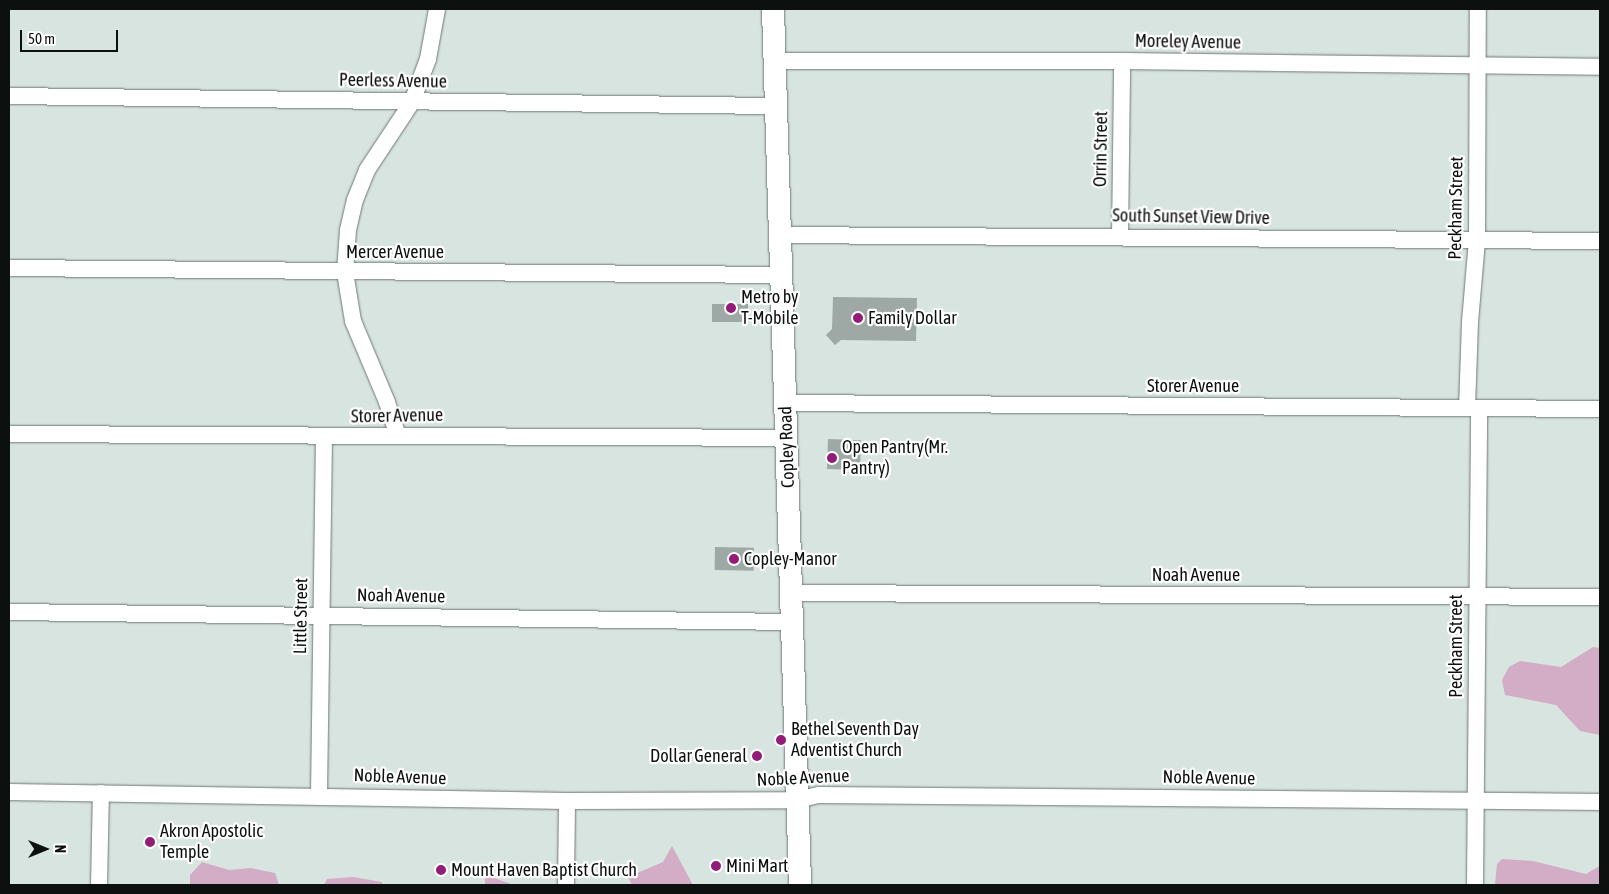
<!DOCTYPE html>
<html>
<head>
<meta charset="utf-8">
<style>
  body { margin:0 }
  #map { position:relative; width:1609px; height:894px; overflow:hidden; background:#d8e4e0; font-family:"Asap Condensed",sans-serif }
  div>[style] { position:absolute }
  .green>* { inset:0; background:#d2adc5 }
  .building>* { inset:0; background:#9ea9a6; transform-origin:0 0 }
  .roads { filter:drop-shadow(0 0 1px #6e7976) drop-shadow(0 0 1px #6e7976) }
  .street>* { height:16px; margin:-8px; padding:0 8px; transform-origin:8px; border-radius:8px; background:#fff }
  .secondary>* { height:22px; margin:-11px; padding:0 11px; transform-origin:11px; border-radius:11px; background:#fff }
  .dots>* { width:14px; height:14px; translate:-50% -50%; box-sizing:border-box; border:2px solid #fff; border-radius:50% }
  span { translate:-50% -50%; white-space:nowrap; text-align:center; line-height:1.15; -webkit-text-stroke:4.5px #fff; paint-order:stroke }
  .street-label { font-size:18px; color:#0c100e }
  .poi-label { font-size:18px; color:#0c100e }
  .left { translate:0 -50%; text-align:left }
  .right { translate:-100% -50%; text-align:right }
  .frame { position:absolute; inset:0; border:10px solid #0c100e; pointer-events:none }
  .north { position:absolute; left:20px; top:824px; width:50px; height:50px; -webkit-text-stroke:4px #fff; paint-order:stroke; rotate:90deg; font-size:14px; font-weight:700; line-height:20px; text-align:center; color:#0c100e }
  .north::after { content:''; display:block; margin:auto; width:18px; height:22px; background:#0c100e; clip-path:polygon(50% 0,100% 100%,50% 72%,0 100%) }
  .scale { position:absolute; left:20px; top:30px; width:98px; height:22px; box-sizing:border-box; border:2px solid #0c100e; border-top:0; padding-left:6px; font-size:15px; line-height:18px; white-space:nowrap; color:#0c100e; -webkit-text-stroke:4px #fff; paint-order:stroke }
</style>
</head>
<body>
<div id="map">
  <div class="green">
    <i style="clip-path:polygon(1593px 647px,1600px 648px,1600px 735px,1580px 731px,1556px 705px,1505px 695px,1502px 680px,1509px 667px,1520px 661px,1561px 667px)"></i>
    <i style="clip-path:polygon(672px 846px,693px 885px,632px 885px,628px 877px,663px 862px)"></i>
    <i style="clip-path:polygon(1502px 859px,1533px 861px,1586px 874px,1600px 866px,1600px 885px,1495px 885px,1497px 864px)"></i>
    <i style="clip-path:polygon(202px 862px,229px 870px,251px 868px,275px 873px,279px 885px,190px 885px,190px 875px)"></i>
    <i style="clip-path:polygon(485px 875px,514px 885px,485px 885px)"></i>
    <i style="clip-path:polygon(353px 877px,382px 882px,382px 885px,324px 885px,327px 879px)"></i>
  </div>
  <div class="building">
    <i style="clip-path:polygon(833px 297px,917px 298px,916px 341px,841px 340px,835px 345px,826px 335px,832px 329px)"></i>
    <i style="left:712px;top:304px;width:36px;height:18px"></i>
    <i style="left:828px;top:439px;width:33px;height:30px;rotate:2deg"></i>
    <i style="left:715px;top:547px;width:39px;height:23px;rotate:1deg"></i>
  </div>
  <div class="roads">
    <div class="street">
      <i style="left:776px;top:61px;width:346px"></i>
      <i style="left:1122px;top:61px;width:478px;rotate:0.7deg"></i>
      <i style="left:9px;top:96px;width:767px;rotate:0.75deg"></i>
      <i style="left:780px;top:235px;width:820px;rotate:0.42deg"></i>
      <i style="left:1120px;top:237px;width:176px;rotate:-89.3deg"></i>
      <i style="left:9px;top:268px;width:772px;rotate:0.52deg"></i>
      <i style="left:785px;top:403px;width:815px;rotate:0.42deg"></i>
      <i style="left:1467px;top:408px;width:86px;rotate:-88deg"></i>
      <i style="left:1470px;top:322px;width:82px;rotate:-85.1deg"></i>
      <i style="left:1477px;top:240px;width:231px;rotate:-89.8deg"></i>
      <i style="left:397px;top:433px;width:33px;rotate:-108deg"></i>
      <i style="left:387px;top:402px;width:88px;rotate:-112.8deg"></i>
      <i style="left:353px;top:321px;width:50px;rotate:-99.3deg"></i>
      <i style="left:345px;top:272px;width:42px;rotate:-85.9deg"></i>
      <i style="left:348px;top:230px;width:31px;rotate:-77deg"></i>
      <i style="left:355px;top:200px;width:32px;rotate:-68deg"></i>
      <i style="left:367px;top:170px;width:82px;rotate:-56.5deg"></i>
      <i style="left:412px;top:102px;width:46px;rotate:-69.6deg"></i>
      <i style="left:428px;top:59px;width:51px;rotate:-79.8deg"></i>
      <i style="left:9px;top:434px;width:777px;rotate:0.29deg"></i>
      <i style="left:792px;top:593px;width:808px;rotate:0.28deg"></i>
      <i style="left:9px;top:612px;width:783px;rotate:0.73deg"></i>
      <i style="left:9px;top:792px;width:558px;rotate:0.92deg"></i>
      <i style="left:567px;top:801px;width:230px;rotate:-0.2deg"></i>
      <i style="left:797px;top:800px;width:23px;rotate:-13deg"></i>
      <i style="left:819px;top:795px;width:781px;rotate:0.51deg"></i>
      <i style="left:319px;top:795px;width:357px;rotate:-89.2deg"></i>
      <i style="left:99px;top:885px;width:92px;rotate:-88.8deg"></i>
      <i style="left:566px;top:885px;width:84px;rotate:-89.3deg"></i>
      <i style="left:1475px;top:885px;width:477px;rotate:-89.5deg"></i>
    </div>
    <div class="secondary">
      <i style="left:773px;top:9px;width:876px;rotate:88.23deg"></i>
    </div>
  </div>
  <div class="dots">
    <i style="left:731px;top:308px;background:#931c79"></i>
    <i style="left:858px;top:318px;background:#931c79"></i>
    <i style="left:832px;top:458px;background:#931c79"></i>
    <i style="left:734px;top:559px;background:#931c79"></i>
    <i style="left:781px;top:740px;background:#931c79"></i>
    <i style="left:757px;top:756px;background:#931c79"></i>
    <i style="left:150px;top:842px;background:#931c79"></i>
    <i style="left:716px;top:866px;background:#931c79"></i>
    <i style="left:441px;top:870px;background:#931c79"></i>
  </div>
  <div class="street-label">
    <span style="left:1188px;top:42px;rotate:1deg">Moreley Avenue</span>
    <span style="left:393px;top:81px;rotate:1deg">Peerless Avenue</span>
    <span style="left:1101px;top:149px;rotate:-89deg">Orrin Street</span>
    <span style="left:1456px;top:208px;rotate:-89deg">Peckham Street</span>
    <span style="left:1191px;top:217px;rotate:1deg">South Sunset View Drive</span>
    <span style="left:395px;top:252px">Mercer Avenue</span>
    <span style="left:1193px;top:386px">Storer Avenue</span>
    <span style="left:397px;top:416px;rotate:-1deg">Storer Avenue</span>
    <span style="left:787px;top:447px;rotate:-92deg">Copley Road</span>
    <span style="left:1196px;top:575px">Noah Avenue</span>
    <span style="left:401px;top:596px;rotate:1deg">Noah Avenue</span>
    <span style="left:301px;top:616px;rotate:-89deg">Little Street</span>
    <span style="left:1456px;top:646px;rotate:-90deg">Peckham Street</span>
    <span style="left:400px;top:777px;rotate:2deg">Noble Avenue</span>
    <span style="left:803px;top:778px;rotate:-3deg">Noble Avenue</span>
    <span style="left:1209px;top:778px;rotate:1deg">Noble Avenue</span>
  </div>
  <div class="poi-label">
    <span class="left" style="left:741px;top:308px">Metro by<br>T-Mobile</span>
    <span class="left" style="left:868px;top:318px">Family Dollar</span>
    <span class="left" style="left:842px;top:458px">Open Pantry(Mr.<br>Pantry)</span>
    <span class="left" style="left:744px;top:559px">Copley-Manor</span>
    <span class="left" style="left:791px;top:740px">Bethel Seventh Day<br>Adventist Church</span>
    <span class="right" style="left:747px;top:756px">Dollar General</span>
    <span class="left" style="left:160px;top:842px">Akron Apostolic<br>Temple</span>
    <span class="left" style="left:726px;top:866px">Mini Mart</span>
    <span class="left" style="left:451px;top:870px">Mount Haven Baptist Church</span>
  </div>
  <div class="frame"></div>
  <div class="north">N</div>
  <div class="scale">50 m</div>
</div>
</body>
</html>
